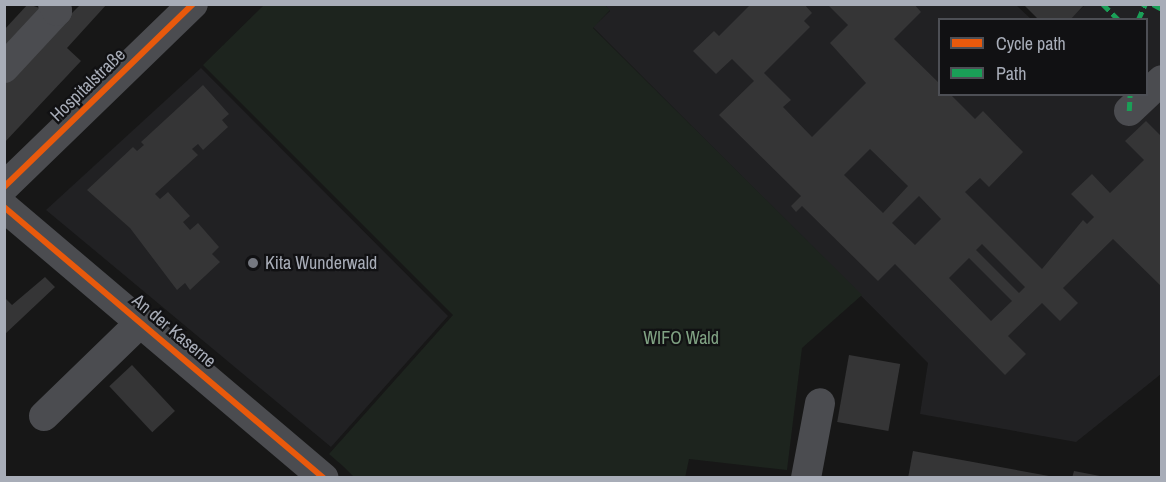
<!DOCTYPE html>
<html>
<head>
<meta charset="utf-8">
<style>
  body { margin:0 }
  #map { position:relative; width:1166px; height:482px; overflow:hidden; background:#171717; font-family:"Archivo Narrow",sans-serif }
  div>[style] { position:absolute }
  .built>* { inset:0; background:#212123 }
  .green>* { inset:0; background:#1d241e }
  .building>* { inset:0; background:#353536; transform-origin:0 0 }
  .minor>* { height:30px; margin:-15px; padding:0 15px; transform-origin:15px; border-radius:15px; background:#4b4c50 }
  .quiet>* { height:4.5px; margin-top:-2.25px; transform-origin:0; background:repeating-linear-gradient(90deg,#1a9f57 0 9px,transparent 0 13.5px) }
  .cycleway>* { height:6px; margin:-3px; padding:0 3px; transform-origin:3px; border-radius:3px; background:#e8590c }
  .dots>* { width:16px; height:16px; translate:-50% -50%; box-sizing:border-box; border:3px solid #111113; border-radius:50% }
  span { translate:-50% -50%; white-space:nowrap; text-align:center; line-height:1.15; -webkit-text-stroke:4.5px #111113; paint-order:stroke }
  .street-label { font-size:18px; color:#a8adb8 }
  .poi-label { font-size:18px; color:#a8adb8 }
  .left { translate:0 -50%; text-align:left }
  .park-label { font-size:18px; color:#80a283 }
  .frame { position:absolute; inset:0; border:6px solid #a8adb8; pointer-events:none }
  .legend { position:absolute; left:938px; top:18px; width:210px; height:78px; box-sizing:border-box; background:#111113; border:2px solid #4d4f55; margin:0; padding:8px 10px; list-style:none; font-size:18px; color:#a8adb8 }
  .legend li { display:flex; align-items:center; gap:12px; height:30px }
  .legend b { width:30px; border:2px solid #4d4f55 }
</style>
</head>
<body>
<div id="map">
  <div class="built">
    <i style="clip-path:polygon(605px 5px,1016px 5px,1031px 19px,940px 20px,940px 94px,1146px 94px,1146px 20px,1070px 19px,1085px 5px,1161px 5px,1161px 374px,1076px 442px,920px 414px,928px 363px,593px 27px,610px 11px)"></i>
    <i style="clip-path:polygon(201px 68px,448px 316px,331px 447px,46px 210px)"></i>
  </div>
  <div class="green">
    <i style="clip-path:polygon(264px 5px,605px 5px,610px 10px,593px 28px,862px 295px,802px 348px,787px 470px,689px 459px,685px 478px,355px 478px,344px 467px,329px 454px,453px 315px,203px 65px)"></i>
  </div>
  <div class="building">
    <i style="clip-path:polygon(28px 4px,45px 10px,4px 54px,4px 30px)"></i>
    <i style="clip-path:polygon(81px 4px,107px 4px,67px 48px,81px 61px,4px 143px,4px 81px)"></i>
    <i style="clip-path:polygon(evenodd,751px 4px,804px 4px,812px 13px,804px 21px,810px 27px,764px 73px,791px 100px,783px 107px,812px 137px,866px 83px,830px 43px,848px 25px,827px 4px,914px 4px,921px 12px,894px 39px,940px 84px,940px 94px,950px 94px,975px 119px,983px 111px,1023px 152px,989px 187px,980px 178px,965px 192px,1042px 269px,1083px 220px,1087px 224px,1094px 217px,1071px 194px,1092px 174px,1110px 193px,1144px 160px,1125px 141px,1146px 121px,1162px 137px,1162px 287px,1113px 239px,1063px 288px,1078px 303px,1060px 321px,1042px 303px,1008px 336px,1026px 354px,1005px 375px,895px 264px,878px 281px,802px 206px,796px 212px,791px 206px,801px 196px,719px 115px,754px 81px,732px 59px,716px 74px,693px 51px,714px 31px,719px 36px,751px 4px,870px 149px,908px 186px,883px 213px,844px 175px,870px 149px,751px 4px,919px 196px,941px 219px,915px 245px,892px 223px,919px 196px,751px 4px,982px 244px,1025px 287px,1019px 293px,976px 250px,982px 244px,751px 4px,969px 258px,1012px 301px,991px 321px,949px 278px,969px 258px)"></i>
    <i style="clip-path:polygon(1023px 4px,1085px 4px,1070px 20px,1039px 20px)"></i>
    <i style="clip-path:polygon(203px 85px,229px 114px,222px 120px,228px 127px,203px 150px,198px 144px,192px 149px,198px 155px,155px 194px,160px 199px,168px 192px,190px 216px,183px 222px,190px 230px,198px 223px,219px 247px,212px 254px,220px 262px,190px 290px,185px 283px,177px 290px,130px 228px,87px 190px,133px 147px,137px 151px,144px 145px,141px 142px)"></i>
    <i style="clip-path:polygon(45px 277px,55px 287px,4px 335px,4px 297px,12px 305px)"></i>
    <i style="left:849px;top:355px;width:52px;height:68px;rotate:10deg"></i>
    <i style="left:132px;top:365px;width:63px;height:31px;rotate:47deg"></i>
    <i style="clip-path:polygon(913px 451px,1049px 476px,1049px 478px,908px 478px)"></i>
    <i style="clip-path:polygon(1074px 471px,1100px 476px,1100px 478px,1072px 478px)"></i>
  </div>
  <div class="minor">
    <i style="left:4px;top:68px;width:78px;rotate:-47.1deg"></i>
    <i style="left:57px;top:11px;width:8px;rotate:-120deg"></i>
    <i style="left:1129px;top:111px;width:45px;rotate:-43.2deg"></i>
    <i style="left:4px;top:187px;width:263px;rotate:-44.1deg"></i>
    <i style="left:4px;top:207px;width:419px;rotate:40.3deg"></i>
    <i style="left:44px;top:416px;width:135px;rotate:-44.1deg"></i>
    <i style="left:806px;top:478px;width:76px;rotate:-79.4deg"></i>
  </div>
  <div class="quiet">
    <i style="left:1103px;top:4px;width:23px;rotate:45deg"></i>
    <i style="left:1153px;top:4px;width:10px;rotate:29deg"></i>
    <i style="left:1138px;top:20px;width:17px;rotate:-66deg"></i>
    <i style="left:1129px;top:111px;width:17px;rotate:-87deg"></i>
  </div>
  <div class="cycleway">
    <i style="left:4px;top:187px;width:263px;rotate:-44.1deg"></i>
    <i style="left:4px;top:207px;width:419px;rotate:40.3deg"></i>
  </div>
  <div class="dots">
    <i style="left:253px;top:263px;background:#757880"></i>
  </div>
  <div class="street-label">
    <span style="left:88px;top:85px;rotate:-44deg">Hospitalstraße</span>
    <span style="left:174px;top:331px;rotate:40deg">An der Kaserne</span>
  </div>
  <div class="poi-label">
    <span class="left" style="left:265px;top:263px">Kita Wunderwald</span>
  </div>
  <div class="park-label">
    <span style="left:681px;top:338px">WIFO Wald</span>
  </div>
  <div class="frame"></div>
  <ul class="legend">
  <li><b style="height:8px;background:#e8590c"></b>Cycle path</li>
  <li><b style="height:8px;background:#1a9f57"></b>Path</li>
  </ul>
</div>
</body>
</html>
